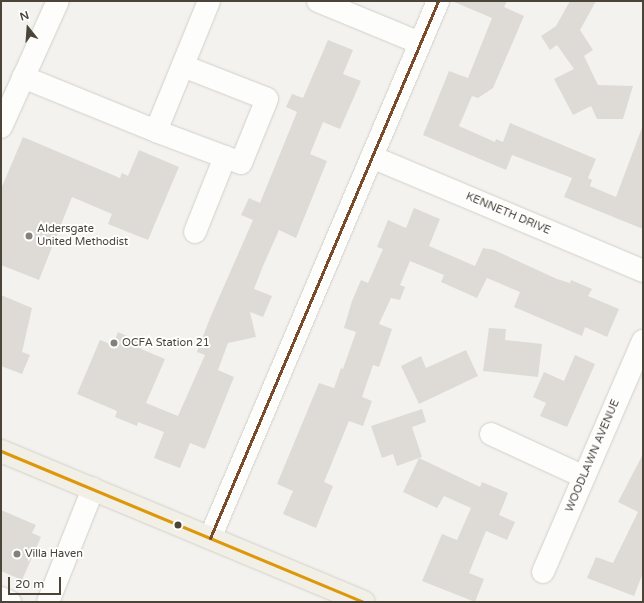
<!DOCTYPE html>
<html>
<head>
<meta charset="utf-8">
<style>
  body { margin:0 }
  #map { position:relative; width:644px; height:603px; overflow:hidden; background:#f4f2ee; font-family:"Varela Round",sans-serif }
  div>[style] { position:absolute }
  .building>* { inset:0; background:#dedbd6 }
  .roads { filter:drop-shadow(0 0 1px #d2d0cb) drop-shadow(0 0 1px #d2d0cb) }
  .minor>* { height:22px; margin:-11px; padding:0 11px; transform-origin:11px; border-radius:11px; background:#fdfdfc }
  .major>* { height:22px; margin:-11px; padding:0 11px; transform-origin:11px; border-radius:11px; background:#f2efe6 }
  .bus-1>* { height:3px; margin:-1.5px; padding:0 1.5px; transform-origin:1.5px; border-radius:1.5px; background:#dd9709 }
  .bus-2>* { height:3px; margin:-1.5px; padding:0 1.5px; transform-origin:1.5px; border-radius:1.5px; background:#7a4b2a }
  .dots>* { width:11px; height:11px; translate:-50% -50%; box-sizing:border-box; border:2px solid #fff; border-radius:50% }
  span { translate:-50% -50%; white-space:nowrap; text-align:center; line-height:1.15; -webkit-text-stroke:4px #fff; paint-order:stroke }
  .street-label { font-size:11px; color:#4b4439 }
  .poi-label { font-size:11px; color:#4b4439 }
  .left { translate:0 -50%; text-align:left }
  .frame { position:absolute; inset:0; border:2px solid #4b4439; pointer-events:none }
  .north { position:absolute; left:8px; top:8px; width:40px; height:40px; -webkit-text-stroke:3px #fff; paint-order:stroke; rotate:343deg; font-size:11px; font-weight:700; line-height:16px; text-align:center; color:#4b4439 }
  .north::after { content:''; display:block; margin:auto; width:14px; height:18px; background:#4b4439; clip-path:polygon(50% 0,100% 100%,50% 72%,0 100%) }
  .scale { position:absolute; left:8px; top:577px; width:53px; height:18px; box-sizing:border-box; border:2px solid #4b4439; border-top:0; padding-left:5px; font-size:12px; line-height:14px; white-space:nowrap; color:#4b4439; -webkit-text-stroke:3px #fff; paint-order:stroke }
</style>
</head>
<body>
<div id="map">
  <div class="building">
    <i style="clip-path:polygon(452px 1px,507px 1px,504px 7px,524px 16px,493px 88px,478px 98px,472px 96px,459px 126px,495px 142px,496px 139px,503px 142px,510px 123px,596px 159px,588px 178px,592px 180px,590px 186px,616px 197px,643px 125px,643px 229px,564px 197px,572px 178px,512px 155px,506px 170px,423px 135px,449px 71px,468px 78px,492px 18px)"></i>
    <i style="clip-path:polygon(570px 1px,596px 1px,580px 30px,593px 50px,584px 56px,598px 85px,633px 86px,623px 119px,597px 119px,591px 106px,573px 115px,554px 79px,574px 69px,557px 45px,550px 50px,541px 36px,556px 26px)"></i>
    <i style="clip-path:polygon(328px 40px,353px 50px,343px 74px,361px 81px,340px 129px,323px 122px,310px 154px,327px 161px,296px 238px,279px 230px,263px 266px,254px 289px,272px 296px,263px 317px,250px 312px,256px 337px,228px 343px,218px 370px,234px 377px,205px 449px,190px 443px,180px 468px,154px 458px,164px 432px,138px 422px,137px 426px,115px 417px,117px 411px,77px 394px,100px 340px,113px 345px,118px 332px,143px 343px,141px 349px,165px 359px,146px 403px,178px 416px,205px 355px,197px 352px,210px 318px,253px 220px,241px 215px,249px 198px,260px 203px,297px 112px,286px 107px,292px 94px,303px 98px)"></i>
    <i style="clip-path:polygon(23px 137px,120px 178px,122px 173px,128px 176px,139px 150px,179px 167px,148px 240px,108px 224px,112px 214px,72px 197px,39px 280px,1px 265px,1px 189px)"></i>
    <i style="clip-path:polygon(414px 208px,440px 219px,429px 246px,475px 266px,483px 248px,494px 250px,557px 279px,570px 283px,571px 280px,592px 289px,588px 296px,619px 309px,607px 337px,585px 327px,582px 336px,514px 307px,520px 292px,487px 278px,477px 298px,441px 282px,444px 275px,410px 261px,400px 285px,405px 287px,400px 300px,391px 298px,379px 324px,392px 329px,379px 367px,373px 365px,362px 397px,372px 401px,363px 426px,349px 421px,324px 482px,333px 486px,316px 528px,283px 514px,293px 491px,277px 484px,319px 383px,334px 388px,341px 368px,343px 369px,356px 332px,344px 328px,352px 301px,361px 280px,368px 283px,383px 249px,377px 247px,388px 220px,406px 228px)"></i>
    <i style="clip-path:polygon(1px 295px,32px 308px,22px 352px,30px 355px,22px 374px,1px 366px)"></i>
    <i style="clip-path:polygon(489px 328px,506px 329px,505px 340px,542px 344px,538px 377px,483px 371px)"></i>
    <i style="clip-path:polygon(466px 350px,478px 376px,419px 404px,401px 366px,421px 356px,426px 368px)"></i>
    <i style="clip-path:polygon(575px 355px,595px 364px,567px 427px,540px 416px,546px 403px,533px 397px,544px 372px,564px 381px)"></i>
    <i style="clip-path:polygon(422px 409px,426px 422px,412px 427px,422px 457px,419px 458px,480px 487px,482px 482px,508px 493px,499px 515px,515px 522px,507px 540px,486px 531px,469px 573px,484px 579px,475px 602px,422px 581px,442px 534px,457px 540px,471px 508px,444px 496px,437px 508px,403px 492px,419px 458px,397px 466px,393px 454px,382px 458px,371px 426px)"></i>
    <i style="clip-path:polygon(643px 454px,643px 573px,634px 596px,587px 578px,596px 557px,613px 563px,638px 512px,618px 502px)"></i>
    <i style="clip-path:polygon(1px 510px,36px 525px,32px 533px,41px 537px,22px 580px,1px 571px)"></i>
  </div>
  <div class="roads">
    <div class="minor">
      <i style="left:318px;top:1px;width:110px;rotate:22.4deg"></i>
      <i style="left:183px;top:66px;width:90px;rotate:21.4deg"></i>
      <i style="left:267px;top:99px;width:69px;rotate:112.1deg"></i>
      <i style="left:241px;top:163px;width:91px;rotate:-159.4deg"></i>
      <i style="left:156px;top:131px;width:140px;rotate:-67.8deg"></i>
      <i style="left:23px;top:77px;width:144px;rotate:22.1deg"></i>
      <i style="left:1px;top:127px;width:138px;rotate:-65.7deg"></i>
      <i style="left:372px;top:157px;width:294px;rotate:22.8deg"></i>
      <i style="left:195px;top:232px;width:81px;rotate:-68.2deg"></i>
      <i style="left:491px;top:434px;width:102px;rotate:24.8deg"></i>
      <i style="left:210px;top:538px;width:583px;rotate:-66.99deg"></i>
      <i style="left:543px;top:572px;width:252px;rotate:-66.6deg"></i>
      <i style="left:1px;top:598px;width:10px;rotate:24deg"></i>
      <i style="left:48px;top:602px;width:122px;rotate:-68.3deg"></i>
    </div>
    <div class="major">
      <i style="left:1px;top:451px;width:393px;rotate:22.6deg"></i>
    </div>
  </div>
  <div class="bus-1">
    <i style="left:1px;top:451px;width:393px;rotate:22.6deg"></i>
  </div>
  <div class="bus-2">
    <i style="left:210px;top:538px;width:583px;rotate:-66.99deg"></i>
  </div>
  <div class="dots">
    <i style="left:29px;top:236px;background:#868178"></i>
    <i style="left:114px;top:343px;background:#868178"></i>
    <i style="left:178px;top:525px;background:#4b4439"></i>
    <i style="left:17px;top:554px;background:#868178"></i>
  </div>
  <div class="street-label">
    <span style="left:508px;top:214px;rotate:23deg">KENNETH DRIVE</span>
    <span style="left:593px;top:456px;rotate:-67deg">WOODLAWN AVENUE</span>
  </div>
  <div class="poi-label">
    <span class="left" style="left:37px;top:236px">Aldersgate<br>United Methodist</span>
    <span class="left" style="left:122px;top:343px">OCFA Station 21</span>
    <span class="left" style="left:25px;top:554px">Villa Haven</span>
  </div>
  <div class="frame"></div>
  <div class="north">N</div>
  <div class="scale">20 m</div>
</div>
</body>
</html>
